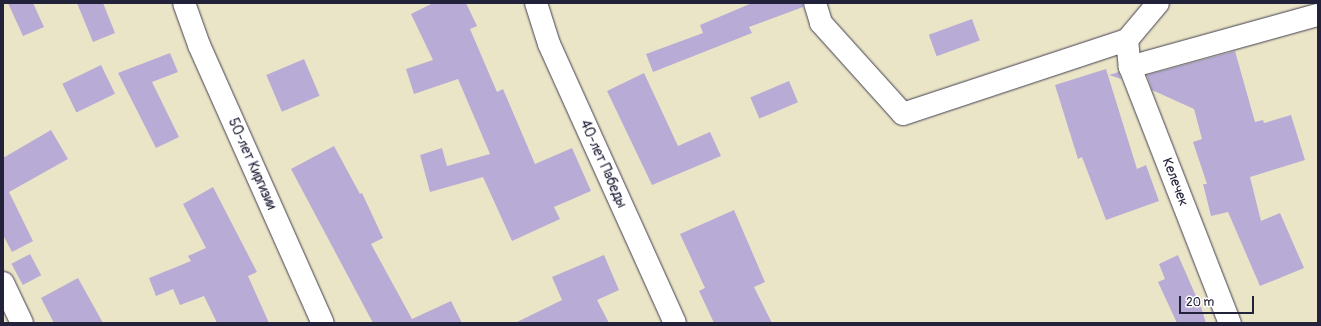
<!DOCTYPE html>
<html>
<head>
<meta charset="utf-8">
<style>
  body { margin:0 }
  #map { position:relative; width:1321px; height:326px; overflow:hidden; background:#ebe5c7; font-family:Pangolin,sans-serif }
  div>[style] { position:absolute }
  .building>* { inset:0; background:#b8acd6; transform-origin:0 0 }
  .roads { filter:drop-shadow(0 0 1px #403f50) drop-shadow(0 0 1px #403f50) }
  .street>* { height:22px; margin:-11px; padding:0 11px; transform-origin:11px; border-radius:11px; background:#fff }
  span { translate:-50% -50%; white-space:nowrap; text-align:center; line-height:1.15; -webkit-text-stroke:3px #fff; paint-order:stroke }
  .street-label { font-size:14px; color:#22223b }
  .frame { position:absolute; inset:0; border:4px solid #22223b; pointer-events:none }
  .scale { position:absolute; left:1179px; top:296px; width:75px; height:18px; box-sizing:border-box; border:2px solid #22223b; border-top:0; padding-left:5px; font-size:12px; line-height:14px; white-space:nowrap; color:#22223b; -webkit-text-stroke:3px #fff; paint-order:stroke }
</style>
</head>
<body>
<div id="map">
  <div class="building">
    <i style="clip-path:polygon(8px 3px,33px 3px,44px 27px,23px 36px)"></i>
    <i style="clip-path:polygon(77px 3px,103px 3px,115px 33px,93px 42px)"></i>
    <i style="clip-path:polygon(433px 3px,466px 3px,477px 26px,470px 29px,497px 92px,503px 89px,535px 164px,572px 148px,591px 191px,554px 207px,560px 219px,512px 241px,483px 177px,430px 192px,420px 155px,442px 148px,447px 166px,490px 154px,458px 79px,414px 94px,406px 69px,433px 60px,411px 14px)"></i>
    <i style="clip-path:polygon(752px 3px,803px 3px,803px 7px,749px 27px,752px 33px,653px 72px,646px 54px,703px 33px,700px 25px)"></i>
    <i style="left:972px;top:19px;width:23px;height:46px;rotate:70deg"></i>
    <i style="clip-path:polygon(1235px 51px,1255px 122px,1263px 120px,1264px 123px,1291px 115px,1305px 160px,1250px 177px,1261px 221px,1280px 213px,1304px 268px,1260px 286px,1228px 212px,1211px 216px,1203px 184px,1207px 184px,1193px 142px,1202px 139px,1194px 109px,1152px 90px,1147px 75px)"></i>
    <i style="clip-path:polygon(170px 53px,178px 72px,152px 82px,179px 137px,156px 148px,118px 73px)"></i>
    <i style="left:304px;top:59px;width:40px;height:41px;rotate:67deg"></i>
    <i style="left:101px;top:65px;width:32px;height:43px;rotate:64deg"></i>
    <i style="clip-path:polygon(1106px 69px,1137px 169px,1146px 165px,1159px 201px,1106px 220px,1082px 157px,1078px 159px,1055px 85px)"></i>
    <i style="clip-path:polygon(1119px 72px,1121px 79px,1109px 75px)"></i>
    <i style="clip-path:polygon(644px 73px,678px 146px,710px 132px,721px 156px,652px 185px,607px 91px)"></i>
    <i style="left:789px;top:81px;width:23px;height:42px;rotate:67deg"></i>
    <i style="clip-path:polygon(51px 130px,68px 159px,9px 192px,33px 241px,12px 252px,3px 235px,3px 158px)"></i>
    <i style="clip-path:polygon(334px 146px,360px 194px,362px 193px,383px 238px,371px 244px,412px 319px,451px 301px,462px 323px,373px 323px,291px 169px)"></i>
    <i style="clip-path:polygon(213px 187px,257px 272px,248px 276px,269px 323px,217px 323px,204px 296px,180px 305px,173px 289px,156px 296px,149px 278px,191px 261px,188px 256px,206px 248px,183px 204px)"></i>
    <i style="clip-path:polygon(734px 210px,765px 282px,754px 287px,772px 323px,714px 323px,699px 291px,705px 288px,680px 234px)"></i>
    <i style="left:30px;top:254px;width:24px;height:21px;rotate:62deg"></i>
    <i style="clip-path:polygon(604px 255px,619px 290px,597px 300px,609px 323px,515px 323px,562px 300px,552px 277px)"></i>
    <i style="clip-path:polygon(1178px 255px,1202px 310px,1206px 323px,1177px 323px,1158px 282px,1165px 279px,1159px 264px)"></i>
    <i style="clip-path:polygon(78px 278px,103px 323px,54px 323px,41px 298px)"></i>
  </div>
  <div class="roads">
    <div class="street">
      <i style="left:184px;top:3px;width:45px;rotate:70.3deg"></i>
      <i style="left:199px;top:45px;width:304px;rotate:66deg"></i>
      <i style="left:536px;top:3px;width:43px;rotate:72.4deg"></i>
      <i style="left:549px;top:44px;width:306px;rotate:65.7deg"></i>
      <i style="left:815px;top:3px;width:21px;rotate:73deg"></i>
      <i style="left:821px;top:23px;width:122px;rotate:48deg"></i>
      <i style="left:903px;top:114px;width:236px;rotate:-18.3deg"></i>
      <i style="left:1127px;top:40px;width:48px;rotate:-50deg"></i>
      <i style="left:1127px;top:40px;width:27px;rotate:84deg"></i>
      <i style="left:1130px;top:67px;width:275px;rotate:68.7deg"></i>
      <i style="left:1130px;top:67px;width:195px;rotate:-15.5deg"></i>
      <i style="left:3px;top:283px;width:44px;rotate:64.6deg"></i>
    </div>
  </div>
  <div class="street-label">
    <span style="left:252px;top:164px;rotate:66deg">50-лет Киргизии</span>
    <span style="left:603px;top:164px;rotate:66deg">40-лет Пабеды</span>
    <span style="left:1175px;top:182px;rotate:69deg">Келечек</span>
  </div>
  <div class="frame"></div>
  <div class="scale">20 m</div>
</div>
</body>
</html>
